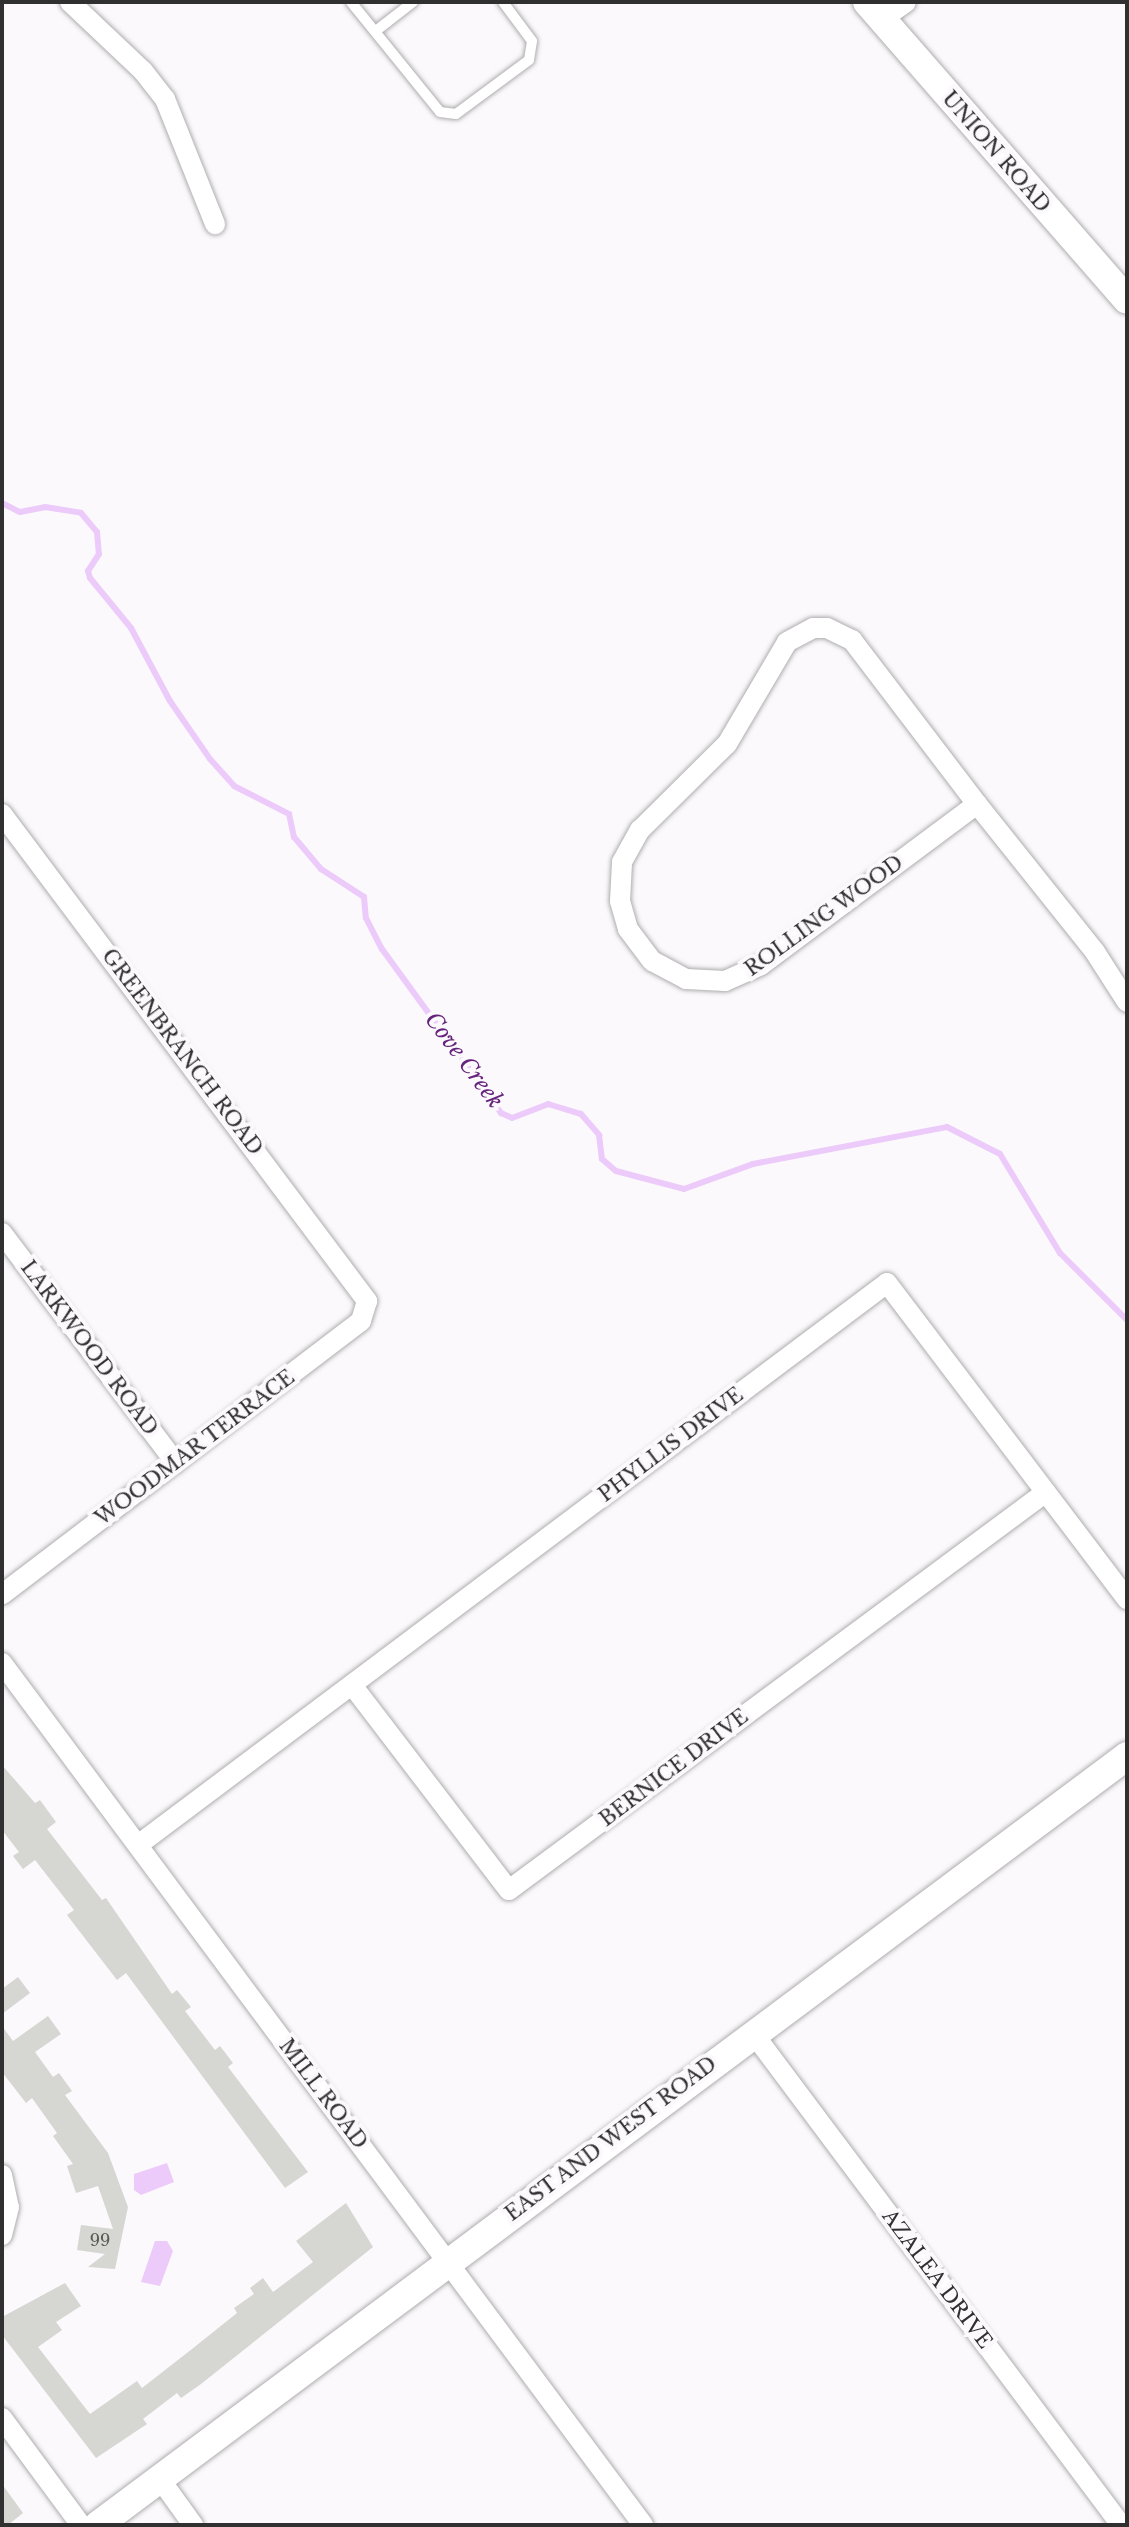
<!DOCTYPE html>
<html>
<head>
<meta charset="utf-8">
<style>
  body { margin:0 }
  #map { position:relative; width:1129px; height:2527px; overflow:hidden; background:#fbf9fc; font-family:"Libre Baskerville",serif }
  div>[style] { position:absolute }
  .water>* { inset:0; background:#eccbfa }
  .stream>* { height:6px; margin:-3px; padding:0 3px; transform-origin:3px; border-radius:3px; background:#eccbfa }
  .building>* { inset:0; background:#d6d6d2 }
  .roads { filter:drop-shadow(0 0 2px #afadaf) drop-shadow(0 0 2px #afadaf) }
  .lane>* { height:10px; margin:-5px; padding:0 5px; transform-origin:5px; border-radius:5px; background:#fff }
  .street>* { height:20px; margin:-10px; padding:0 10px; transform-origin:10px; border-radius:10px; background:#fff }
  .secondary>* { height:28px; margin:-14px; padding:0 14px; transform-origin:14px; border-radius:14px; background:#fff }
  span { translate:-50% -50%; white-space:nowrap; text-align:center; line-height:1.15; -webkit-text-stroke:8px #fbf9fc; paint-order:stroke }
  .number-label { font-size:16px; color:#5a5a59 }
  .number-label span { -webkit-text-stroke-width:0 }
  .street-label { font-size:20px; color:#313031 }
  .water-label { font-size:22px; color:#65237d; font-style:italic }
  .frame { position:absolute; inset:0; border:4px solid #313031; pointer-events:none }
</style>
</head>
<body>
<div id="map">
  <div class="water">
    <i style="clip-path:polygon(167px 2163px,174px 2182px,141px 2195px,134px 2190px,134px 2174px)"></i>
    <i style="clip-path:polygon(155px 2241px,167px 2241px,173px 2251px,160px 2286px,141px 2282px)"></i>
  </div>
  <div class="stream">
    <i style="left:2px;top:503px;width:20px;rotate:27deg"></i>
    <i style="left:20px;top:512px;width:25px;rotate:-11deg"></i>
    <i style="left:45px;top:507px;width:36px;rotate:9deg"></i>
    <i style="left:81px;top:513px;width:25px;rotate:50deg"></i>
    <i style="left:97px;top:532px;width:22px;rotate:85deg"></i>
    <i style="left:99px;top:554px;width:20px;rotate:123deg"></i>
    <i style="left:88px;top:571px;width:7px;rotate:74deg"></i>
    <i style="left:90px;top:578px;width:65px;rotate:50.6deg"></i>
    <i style="left:131px;top:628px;width:83px;rotate:61.9deg"></i>
    <i style="left:170px;top:701px;width:70px;rotate:55.4deg"></i>
    <i style="left:210px;top:759px;width:36px;rotate:48deg"></i>
    <i style="left:234px;top:786px;width:62px;rotate:27deg"></i>
    <i style="left:289px;top:814px;width:24px;rotate:78deg"></i>
    <i style="left:294px;top:837px;width:42px;rotate:49.8deg"></i>
    <i style="left:321px;top:869px;width:51px;rotate:33.1deg"></i>
    <i style="left:364px;top:897px;width:21px;rotate:85deg"></i>
    <i style="left:366px;top:918px;width:35px;rotate:63deg"></i>
    <i style="left:382px;top:949px;width:203px;rotate:54deg"></i>
    <i style="left:501px;top:1113px;width:12px;rotate:24deg"></i>
    <i style="left:512px;top:1118px;width:39px;rotate:-21deg"></i>
    <i style="left:548px;top:1104px;width:34px;rotate:17deg"></i>
    <i style="left:581px;top:1114px;width:28px;rotate:49deg"></i>
    <i style="left:599px;top:1135px;width:24px;rotate:83deg"></i>
    <i style="left:602px;top:1159px;width:18px;rotate:41deg"></i>
    <i style="left:616px;top:1171px;width:70px;rotate:14.8deg"></i>
    <i style="left:684px;top:1189px;width:73px;rotate:-19.9deg"></i>
    <i style="left:753px;top:1164px;width:197px;rotate:-10.8deg"></i>
    <i style="left:947px;top:1127px;width:59px;rotate:27deg"></i>
    <i style="left:1000px;top:1154px;width:116px;rotate:58.8deg"></i>
    <i style="left:1060px;top:1253px;width:95px;rotate:45deg"></i>
  </div>
  <div class="building">
    <i style="clip-path:polygon(2px 1765px,35px 1803px,40px 1800px,56px 1822px,47px 1829px,102px 1900px,106px 1898px,172px 1994px,177px 1990px,191px 2007px,185px 2011px,215px 2050px,220px 2046px,233px 2063px,228px 2067px,308px 2172px,285px 2188px,126px 1973px,117px 1980px,90px 1945px,67px 1915px,74px 1910px,35px 1860px,23px 1869px,13px 1856px,19px 1852px,2px 1830px)"></i>
    <i style="clip-path:polygon(18px 1977px,30px 1993px,2px 2014px,2px 1989px)"></i>
    <i style="clip-path:polygon(48px 2016px,61px 2034px,35px 2052px,53px 2077px,59px 2073px,72px 2091px,65px 2095px,108px 2153px,128px 2207px,115px 2269px,88px 2267px,105px 2254px,77px 2250px,81px 2225px,113px 2229px,98px 2186px,76px 2193px,67px 2166px,73px 2164px,53px 2136px,57px 2133px,32px 2098px,26px 2103px,2px 2072px,2px 2026px,13px 2041px)"></i>
    <i style="clip-path:polygon(346px 2203px,373px 2247px,201px 2384px,181px 2398px,177px 2393px,143px 2419px,147px 2424px,96px 2458px,2px 2335px,2px 2317px,65px 2283px,81px 2306px,56px 2322px,62px 2330px,38px 2347px,90px 2414px,137px 2381px,142px 2388px,192px 2349px,237px 2313px,234px 2308px,254px 2294px,250px 2288px,263px 2278px,273px 2292px,313px 2262px,296px 2241px)"></i>
    <i style="clip-path:polygon(2px 2484px,23px 2513px,8px 2525px,2px 2525px)"></i>
  </div>
  <div class="roads">
    <div class="lane">
      <i style="left:351px;top:2px;width:141px;rotate:51deg"></i>
      <i style="left:440px;top:112px;width:16px;rotate:7deg"></i>
      <i style="left:456px;top:114px;width:91px;rotate:-36.5deg"></i>
      <i style="left:529px;top:60px;width:19px;rotate:-81deg"></i>
      <i style="left:532px;top:41px;width:49px;rotate:-126.6deg"></i>
      <i style="left:377px;top:30px;width:46px;rotate:-37.9deg"></i>
    </div>
    <div class="street">
      <i style="left:70px;top:2px;width:100px;rotate:43.4deg"></i>
      <i style="left:143px;top:71px;width:36px;rotate:52deg"></i>
      <i style="left:165px;top:99px;width:135px;rotate:68.2deg"></i>
      <i style="left:882px;top:19px;width:29px;rotate:-35deg"></i>
      <i style="left:813px;top:628px;width:14px"></i>
      <i style="left:827px;top:628px;width:28px;rotate:26deg"></i>
      <i style="left:852px;top:640px;width:206px;rotate:52.7deg"></i>
      <i style="left:977px;top:804px;width:269px;rotate:143.3deg"></i>
      <i style="left:761px;top:965px;width:39px;rotate:156deg"></i>
      <i style="left:725px;top:981px;width:39px;rotate:-177deg"></i>
      <i style="left:686px;top:979px;width:38px;rotate:-152deg"></i>
      <i style="left:652px;top:961px;width:40px;rotate:-127deg"></i>
      <i style="left:628px;top:929px;width:29px;rotate:-106deg"></i>
      <i style="left:620px;top:901px;width:39px;rotate:-87deg"></i>
      <i style="left:622px;top:862px;width:37px;rotate:-61deg"></i>
      <i style="left:640px;top:830px;width:122px;rotate:-44.7deg"></i>
      <i style="left:727px;top:744px;width:118px;rotate:-59.5deg"></i>
      <i style="left:787px;top:642px;width:30px;rotate:-28deg"></i>
      <i style="left:977px;top:804px;width:189px;rotate:51.4deg"></i>
      <i style="left:1095px;top:952px;width:59px;rotate:57.4deg"></i>
      <i style="left:2px;top:814px;width:609px;rotate:53.15deg"></i>
      <i style="left:367px;top:1301px;width:21px;rotate:107deg"></i>
      <i style="left:361px;top:1321px;width:451px;rotate:142.7deg"></i>
      <i style="left:2px;top:1233px;width:288px;rotate:52.9deg"></i>
      <i style="left:2px;top:1663px;width:1074px;rotate:53.36deg"></i>
      <i style="left:352px;top:1685px;width:258px;rotate:52.6deg"></i>
      <i style="left:509px;top:1890px;width:668px;rotate:-36.54deg"></i>
      <i style="left:138px;top:1845px;width:936px;rotate:-36.88deg"></i>
      <i style="left:887px;top:1283px;width:397px;rotate:52.8deg"></i>
      <i style="left:753px;top:2033px;width:614px;rotate:53.2deg"></i>
      <i style="left:2px;top:2175px;width:33px;rotate:78deg"></i>
      <i style="left:9px;top:2207px;width:29px;rotate:104deg"></i>
      <i style="left:2px;top:2418px;width:133px;rotate:53.6deg"></i>
      <i style="left:160px;top:2479px;width:57px;rotate:54.3deg"></i>
    </div>
    <div class="secondary">
      <i style="left:867px;top:2px;width:395px;rotate:48.9deg"></i>
      <i style="left:98px;top:2525px;width:1285px;rotate:-36.77deg"></i>
    </div>
  </div>
  <div class="number-label">
    <span style="left:100px;top:2240px">99</span>
  </div>
  <div class="street-label">
    <span style="left:996px;top:152px;rotate:49deg">UNION ROAD</span>
    <span style="left:824px;top:916px;rotate:-36deg">ROLLING WOOD</span>
    <span style="left:182px;top:1052px;rotate:53deg">GREENBRANCH ROAD</span>
    <span style="left:89px;top:1348px;rotate:53deg">LARKWOOD ROAD</span>
    <span style="left:671px;top:1445px;rotate:-37deg">PHYLLIS DRIVE</span>
    <span style="left:195px;top:1448px;rotate:-37deg">WOODMAR TERRACE</span>
    <span style="left:674px;top:1768px;rotate:-37deg">BERNICE DRIVE</span>
    <span style="left:323px;top:2094px;rotate:53deg">MILL ROAD</span>
    <span style="left:611px;top:2139px;rotate:-37deg">EAST AND WEST ROAD</span>
    <span style="left:937px;top:2279px;rotate:53deg">AZALEA DRIVE</span>
  </div>
  <div class="water-label">
    <span style="left:464px;top:1060px;rotate:53deg">Cove Creek</span>
  </div>
  <div class="frame"></div>
</div>
</body>
</html>
